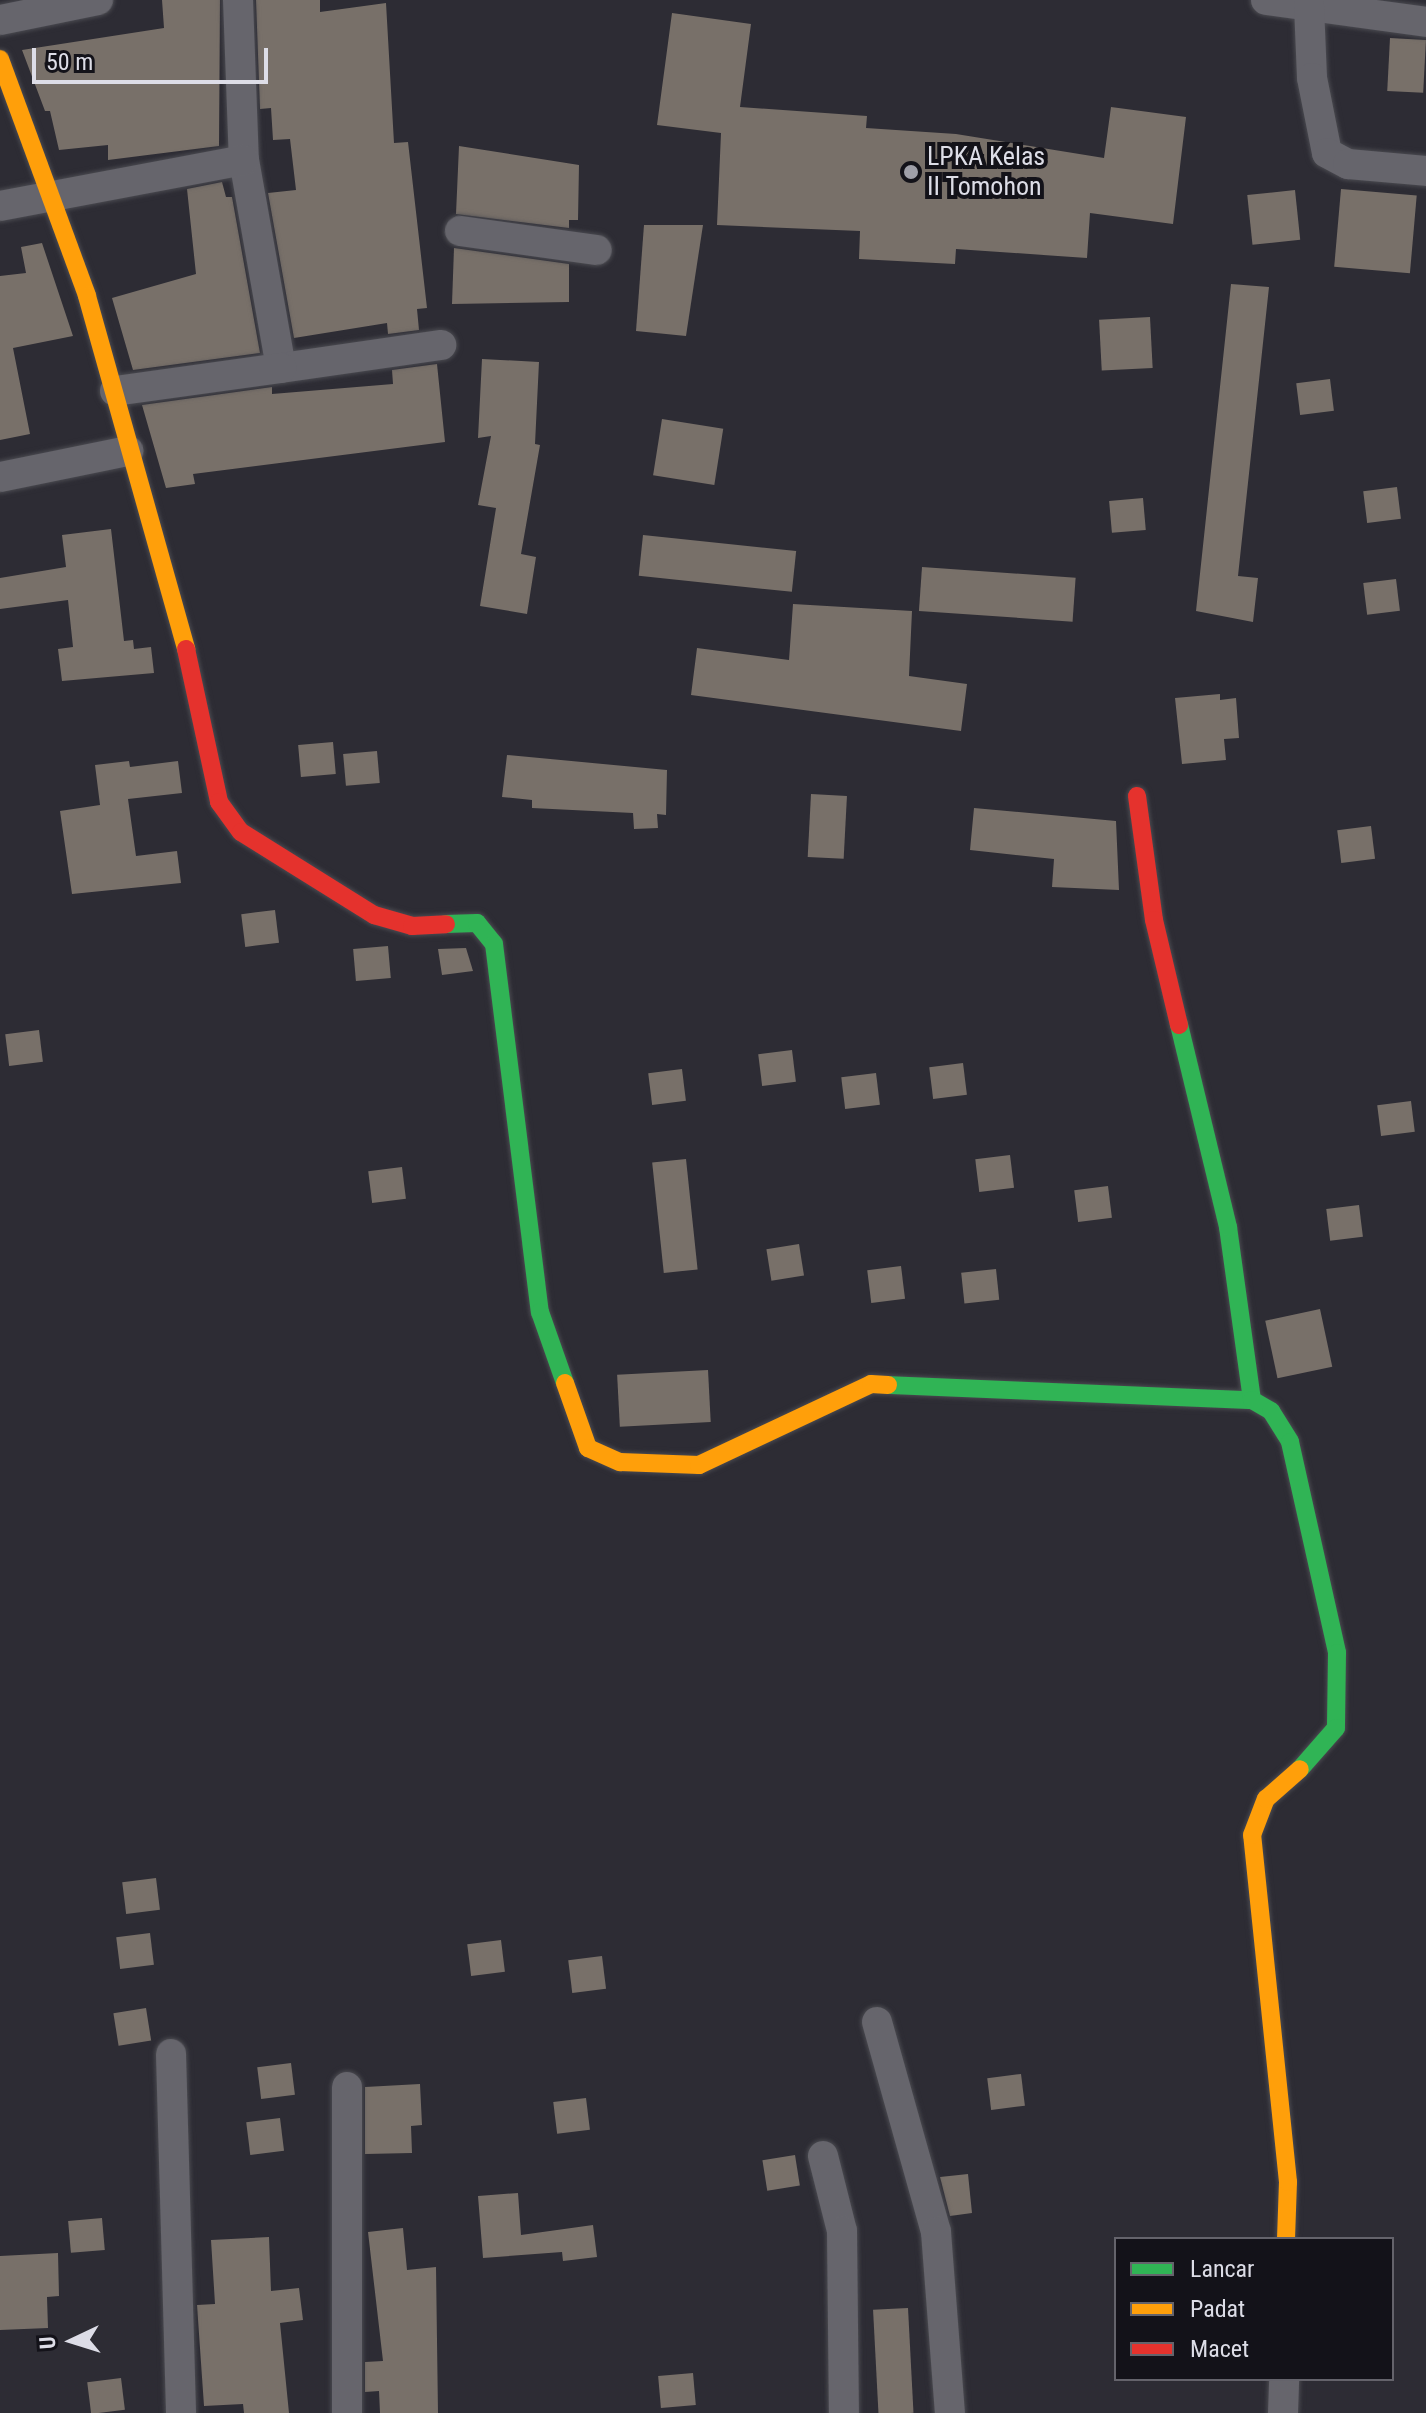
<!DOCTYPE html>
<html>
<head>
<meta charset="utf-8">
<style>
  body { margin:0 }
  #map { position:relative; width:1426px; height:2413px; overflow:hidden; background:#2d2c34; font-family:"Roboto Condensed",sans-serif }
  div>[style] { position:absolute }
  .building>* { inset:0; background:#787069; transform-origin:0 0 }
  .roads { filter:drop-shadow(0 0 2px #4a4a50) drop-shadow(0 0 2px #4a4a50) }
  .street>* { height:30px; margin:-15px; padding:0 15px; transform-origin:15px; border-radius:15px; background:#66656c }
  .fast>* { height:18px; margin:-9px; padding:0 9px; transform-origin:9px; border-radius:9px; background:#30b455 }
  .slow>* { height:18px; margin:-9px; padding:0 9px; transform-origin:9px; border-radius:9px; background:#ff9f0a }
  .jam>* { height:18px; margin:-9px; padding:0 9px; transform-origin:9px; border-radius:9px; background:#e5322d }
  .dots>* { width:22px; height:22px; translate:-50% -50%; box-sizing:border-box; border:4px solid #131219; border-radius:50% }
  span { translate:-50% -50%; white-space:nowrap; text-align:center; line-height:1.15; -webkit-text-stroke:8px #131219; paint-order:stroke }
  .poi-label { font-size:26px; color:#dddde7 }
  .left { translate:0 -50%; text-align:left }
  .legend { position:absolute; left:1114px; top:2237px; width:280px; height:144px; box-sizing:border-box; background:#131219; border:2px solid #64636b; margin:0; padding:10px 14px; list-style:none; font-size:24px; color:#dddde7 }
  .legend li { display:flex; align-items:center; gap:16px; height:40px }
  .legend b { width:40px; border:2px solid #64636b }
  .north { position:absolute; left:32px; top:2301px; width:80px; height:80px; -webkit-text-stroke:6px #131219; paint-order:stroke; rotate:266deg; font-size:22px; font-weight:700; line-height:32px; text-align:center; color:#dddde7 }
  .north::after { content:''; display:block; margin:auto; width:28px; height:36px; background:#dddde7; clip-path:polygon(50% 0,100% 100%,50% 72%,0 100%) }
  .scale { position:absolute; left:32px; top:48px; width:236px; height:36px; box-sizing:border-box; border:4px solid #dddde7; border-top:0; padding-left:10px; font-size:24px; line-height:28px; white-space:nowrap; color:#dddde7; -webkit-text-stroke:6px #131219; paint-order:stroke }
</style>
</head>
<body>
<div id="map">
  <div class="building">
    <i style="clip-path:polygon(162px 0,220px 0,219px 146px,108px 160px,108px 145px,59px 150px,50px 111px,45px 111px,22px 50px,164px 28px)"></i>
    <i style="clip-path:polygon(256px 0,320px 0,320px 12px,386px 3px,394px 143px,408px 142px,427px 308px,417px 309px,419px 330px,388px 334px,387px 323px,294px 338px,268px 193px,296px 190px,290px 139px,273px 140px,271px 108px,260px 109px)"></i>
    <i style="clip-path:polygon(672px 13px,751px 24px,740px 107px,867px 116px,866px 128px,956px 134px,1104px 158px,1111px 107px,1186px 117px,1173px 224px,1090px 213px,1087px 258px,956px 249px,955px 264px,859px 259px,860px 231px,717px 225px,721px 133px,657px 125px)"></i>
    <i style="left:1390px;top:38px;width:36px;height:53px;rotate:3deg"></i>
    <i style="clip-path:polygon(459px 146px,579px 165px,578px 220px,569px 220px,569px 228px,456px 214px)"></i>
    <i style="clip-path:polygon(222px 182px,226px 197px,232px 197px,260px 353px,133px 370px,112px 298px,196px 274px,187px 189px)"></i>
    <i style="left:1341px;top:189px;width:76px;height:78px;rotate:5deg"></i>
    <i style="left:1295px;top:190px;width:50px;height:48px;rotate:84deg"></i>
    <i style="clip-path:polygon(644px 225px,703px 225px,686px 336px,636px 331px)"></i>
    <i style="clip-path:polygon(42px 243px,73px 336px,13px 348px,30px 434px,0 440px,0 276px,26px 273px,21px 247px)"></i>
    <i style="clip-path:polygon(454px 248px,569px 264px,569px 302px,452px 304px)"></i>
    <i style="clip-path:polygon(1231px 284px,1269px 287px,1238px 576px,1258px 578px,1253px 622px,1196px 611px)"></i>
    <i style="left:1150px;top:317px;width:51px;height:51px;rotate:87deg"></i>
    <i style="clip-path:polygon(482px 359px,539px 362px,535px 444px,540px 445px,521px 554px,536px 557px,527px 614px,480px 606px,496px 508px,478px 505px,491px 436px,478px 438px)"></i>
    <i style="clip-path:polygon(437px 364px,445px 442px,193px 474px,195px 484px,166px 488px,142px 405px,272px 387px,272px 394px,393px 384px,392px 370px)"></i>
    <i style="left:1330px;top:379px;width:32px;height:34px;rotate:83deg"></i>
    <i style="left:662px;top:419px;width:62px;height:57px;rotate:9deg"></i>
    <i style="left:1397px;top:487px;width:32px;height:34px;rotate:83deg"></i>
    <i style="left:1143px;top:498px;width:32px;height:34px;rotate:85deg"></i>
    <i style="clip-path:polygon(111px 529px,124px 641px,133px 640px,134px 649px,151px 647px,154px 673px,62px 681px,58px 649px,73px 647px,68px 600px,0 609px,0 578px,66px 567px,62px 535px)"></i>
    <i style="left:643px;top:535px;width:154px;height:41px;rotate:6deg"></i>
    <i style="left:922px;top:567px;width:154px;height:44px;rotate:4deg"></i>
    <i style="left:1396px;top:579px;width:32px;height:33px;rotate:83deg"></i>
    <i style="clip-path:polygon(793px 604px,912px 611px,909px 676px,967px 684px,961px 731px,691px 695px,697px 648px,789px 660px)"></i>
    <i style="clip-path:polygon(1220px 694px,1220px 700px,1236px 698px,1239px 738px,1224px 739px,1226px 760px,1182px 764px,1175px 698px)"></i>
    <i style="left:333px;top:742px;width:32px;height:35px;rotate:85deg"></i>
    <i style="left:377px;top:751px;width:32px;height:34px;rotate:85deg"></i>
    <i style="clip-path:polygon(507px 755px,667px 770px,666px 815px,657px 814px,658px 828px,634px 829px,633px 813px,532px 808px,532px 800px,502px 797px)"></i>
    <i style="clip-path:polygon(129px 761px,130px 767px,178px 761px,182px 793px,128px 799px,136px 856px,177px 851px,181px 883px,72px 894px,60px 811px,100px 805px,95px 765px)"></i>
    <i style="left:811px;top:794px;width:36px;height:63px;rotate:3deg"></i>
    <i style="clip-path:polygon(974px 808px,1116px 821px,1119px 890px,1052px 887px,1054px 859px,970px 850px)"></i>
    <i style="left:1371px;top:826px;width:33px;height:34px;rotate:83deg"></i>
    <i style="left:275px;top:910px;width:33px;height:34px;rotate:83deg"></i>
    <i style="left:388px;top:946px;width:32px;height:35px;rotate:85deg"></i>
    <i style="clip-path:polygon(466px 948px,473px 971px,442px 975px,438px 949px)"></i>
    <i style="left:39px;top:1030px;width:32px;height:34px;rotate:83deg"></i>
    <i style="left:792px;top:1050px;width:32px;height:34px;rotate:83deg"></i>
    <i style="left:963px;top:1063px;width:32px;height:34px;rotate:83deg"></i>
    <i style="left:682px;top:1069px;width:32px;height:34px;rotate:83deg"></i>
    <i style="left:876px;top:1073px;width:32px;height:35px;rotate:83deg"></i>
    <i style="left:1411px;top:1101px;width:31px;height:34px;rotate:83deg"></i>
    <i style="left:1010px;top:1155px;width:33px;height:35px;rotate:83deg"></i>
    <i style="left:686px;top:1159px;width:111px;height:34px;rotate:84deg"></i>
    <i style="left:402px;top:1167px;width:32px;height:34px;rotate:83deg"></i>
    <i style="left:1108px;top:1186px;width:32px;height:34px;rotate:83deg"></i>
    <i style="left:1359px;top:1205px;width:32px;height:33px;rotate:83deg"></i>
    <i style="left:799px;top:1244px;width:32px;height:33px;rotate:81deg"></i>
    <i style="left:901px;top:1266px;width:33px;height:34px;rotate:83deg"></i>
    <i style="left:996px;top:1269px;width:31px;height:35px;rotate:84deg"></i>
    <i style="left:1320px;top:1309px;width:59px;height:56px;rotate:78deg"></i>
    <i style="left:708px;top:1370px;width:52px;height:91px;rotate:87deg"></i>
    <i style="left:156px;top:1878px;width:32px;height:34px;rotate:83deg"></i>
    <i style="left:150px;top:1933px;width:32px;height:34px;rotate:83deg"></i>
    <i style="left:501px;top:1940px;width:32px;height:34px;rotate:83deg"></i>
    <i style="left:602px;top:1956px;width:33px;height:34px;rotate:83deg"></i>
    <i style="left:146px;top:2008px;width:33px;height:33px;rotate:81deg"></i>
    <i style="left:291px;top:2063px;width:32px;height:34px;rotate:83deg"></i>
    <i style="left:1021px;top:2074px;width:32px;height:34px;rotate:83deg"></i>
    <i style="clip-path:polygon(420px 2084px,422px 2125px,411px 2126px,412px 2153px,365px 2154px,365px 2087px)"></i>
    <i style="left:586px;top:2098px;width:32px;height:33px;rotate:83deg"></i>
    <i style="left:280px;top:2118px;width:33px;height:34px;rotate:83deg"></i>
    <i style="left:795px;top:2155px;width:31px;height:33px;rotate:81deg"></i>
    <i style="clip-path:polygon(968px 2174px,972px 2213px,950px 2216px,940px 2177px)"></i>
    <i style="clip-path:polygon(518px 2193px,521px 2235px,593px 2225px,597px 2257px,563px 2261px,562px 2252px,483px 2258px,478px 2196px)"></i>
    <i style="left:102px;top:2218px;width:32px;height:34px;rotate:85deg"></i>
    <i style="clip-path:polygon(403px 2228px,407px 2270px,436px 2267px,438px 2413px,380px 2413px,379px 2391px,365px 2392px,365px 2362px,383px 2361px,368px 2232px)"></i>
    <i style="clip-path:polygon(269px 2237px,271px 2291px,299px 2288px,303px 2320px,280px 2323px,289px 2413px,244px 2413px,243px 2404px,204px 2406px,197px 2305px,215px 2304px,211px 2240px)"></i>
    <i style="clip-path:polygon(58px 2253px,59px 2296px,47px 2297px,48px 2328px,0 2330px,0 2256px)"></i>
    <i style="left:908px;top:2308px;width:105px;height:35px;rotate:87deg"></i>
    <i style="left:693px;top:2373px;width:32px;height:35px;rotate:85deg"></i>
    <i style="left:121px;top:2378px;width:32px;height:34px;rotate:83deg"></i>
  </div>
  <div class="roads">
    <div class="street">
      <i style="left:238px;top:0;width:160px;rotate:87.9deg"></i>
      <i style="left:244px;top:160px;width:211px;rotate:79.9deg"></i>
      <i style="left:281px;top:368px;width:162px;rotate:-8.2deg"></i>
      <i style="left:1266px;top:0;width:162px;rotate:7.8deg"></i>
      <i style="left:1309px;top:6px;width:72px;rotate:87.6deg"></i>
      <i style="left:1312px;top:78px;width:76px;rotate:78.7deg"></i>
      <i style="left:1327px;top:153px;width:24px;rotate:28deg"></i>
      <i style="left:1348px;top:164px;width:78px;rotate:5.1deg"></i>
      <i style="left:0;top:20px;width:100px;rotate:-11.5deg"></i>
      <i style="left:0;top:206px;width:248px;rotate:-10.7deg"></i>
      <i style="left:460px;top:231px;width:138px;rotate:7.9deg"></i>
      <i style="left:115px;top:391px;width:168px;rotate:-7.9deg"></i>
      <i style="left:0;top:477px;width:131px;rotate:-11.5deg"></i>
      <i style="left:877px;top:2022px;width:218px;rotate:74.3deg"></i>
      <i style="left:936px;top:2232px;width:182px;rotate:85.6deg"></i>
      <i style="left:171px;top:2054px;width:359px;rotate:88.4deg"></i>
      <i style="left:347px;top:2087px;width:326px;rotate:90deg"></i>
      <i style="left:823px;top:2156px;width:77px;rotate:75.8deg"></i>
      <i style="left:842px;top:2231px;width:182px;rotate:89.4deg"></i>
      <i style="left:1283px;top:2413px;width:34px;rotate:-88deg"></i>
    </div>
    <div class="fast">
      <i style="left:446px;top:924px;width:31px;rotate:-2deg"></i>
      <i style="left:477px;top:923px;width:27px;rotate:51deg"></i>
      <i style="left:494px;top:944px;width:371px;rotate:82.9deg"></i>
      <i style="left:540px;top:1312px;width:75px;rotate:70.6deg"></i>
      <i style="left:888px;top:1385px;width:364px;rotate:2.4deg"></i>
      <i style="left:1252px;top:1400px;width:175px;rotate:-97.9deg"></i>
      <i style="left:1228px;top:1227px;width:208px;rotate:-103.6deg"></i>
      <i style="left:1252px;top:1400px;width:22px;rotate:30deg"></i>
      <i style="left:1271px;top:1411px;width:36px;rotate:58deg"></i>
      <i style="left:1290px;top:1442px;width:216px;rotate:77.4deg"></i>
      <i style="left:1337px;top:1653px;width:75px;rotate:90.8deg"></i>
      <i style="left:1336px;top:1728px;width:55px;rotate:131.3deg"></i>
    </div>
    <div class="slow">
      <i style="left:0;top:59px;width:252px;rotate:69.8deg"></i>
      <i style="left:87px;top:296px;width:367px;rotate:74.3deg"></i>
      <i style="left:565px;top:1383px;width:69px;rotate:70.5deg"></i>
      <i style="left:588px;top:1448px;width:35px;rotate:24deg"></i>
      <i style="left:620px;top:1462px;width:79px;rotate:2.2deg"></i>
      <i style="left:699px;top:1465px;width:190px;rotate:-25.2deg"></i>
      <i style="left:871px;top:1384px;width:17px;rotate:3deg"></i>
      <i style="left:1286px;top:2239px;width:57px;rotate:-88deg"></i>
      <i style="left:1288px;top:2182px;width:349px;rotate:-95.9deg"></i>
      <i style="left:1252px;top:1835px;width:39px;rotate:-69deg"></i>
      <i style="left:1266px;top:1799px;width:45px;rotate:-41.4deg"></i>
    </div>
    <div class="jam">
      <i style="left:186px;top:649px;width:157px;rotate:77.8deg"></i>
      <i style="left:219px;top:802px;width:37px;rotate:54deg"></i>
      <i style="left:241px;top:832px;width:157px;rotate:32deg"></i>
      <i style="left:374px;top:915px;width:40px;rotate:16deg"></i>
      <i style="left:412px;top:926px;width:34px;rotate:-3deg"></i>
      <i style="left:1137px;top:796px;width:125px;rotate:82.2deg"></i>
      <i style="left:1154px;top:920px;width:108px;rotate:76.6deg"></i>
    </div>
  </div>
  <div class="dots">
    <i style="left:911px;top:172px;background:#9f9fa8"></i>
  </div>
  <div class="poi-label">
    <span class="left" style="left:927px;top:172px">LPKA Kelas<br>II Tomohon</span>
  </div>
  <ul class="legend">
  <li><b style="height:10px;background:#30b455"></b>Lancar</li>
  <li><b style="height:10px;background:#ff9f0a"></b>Padat</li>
  <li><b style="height:10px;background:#e5322d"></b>Macet</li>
  </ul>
  <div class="north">U</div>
  <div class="scale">50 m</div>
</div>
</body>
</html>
